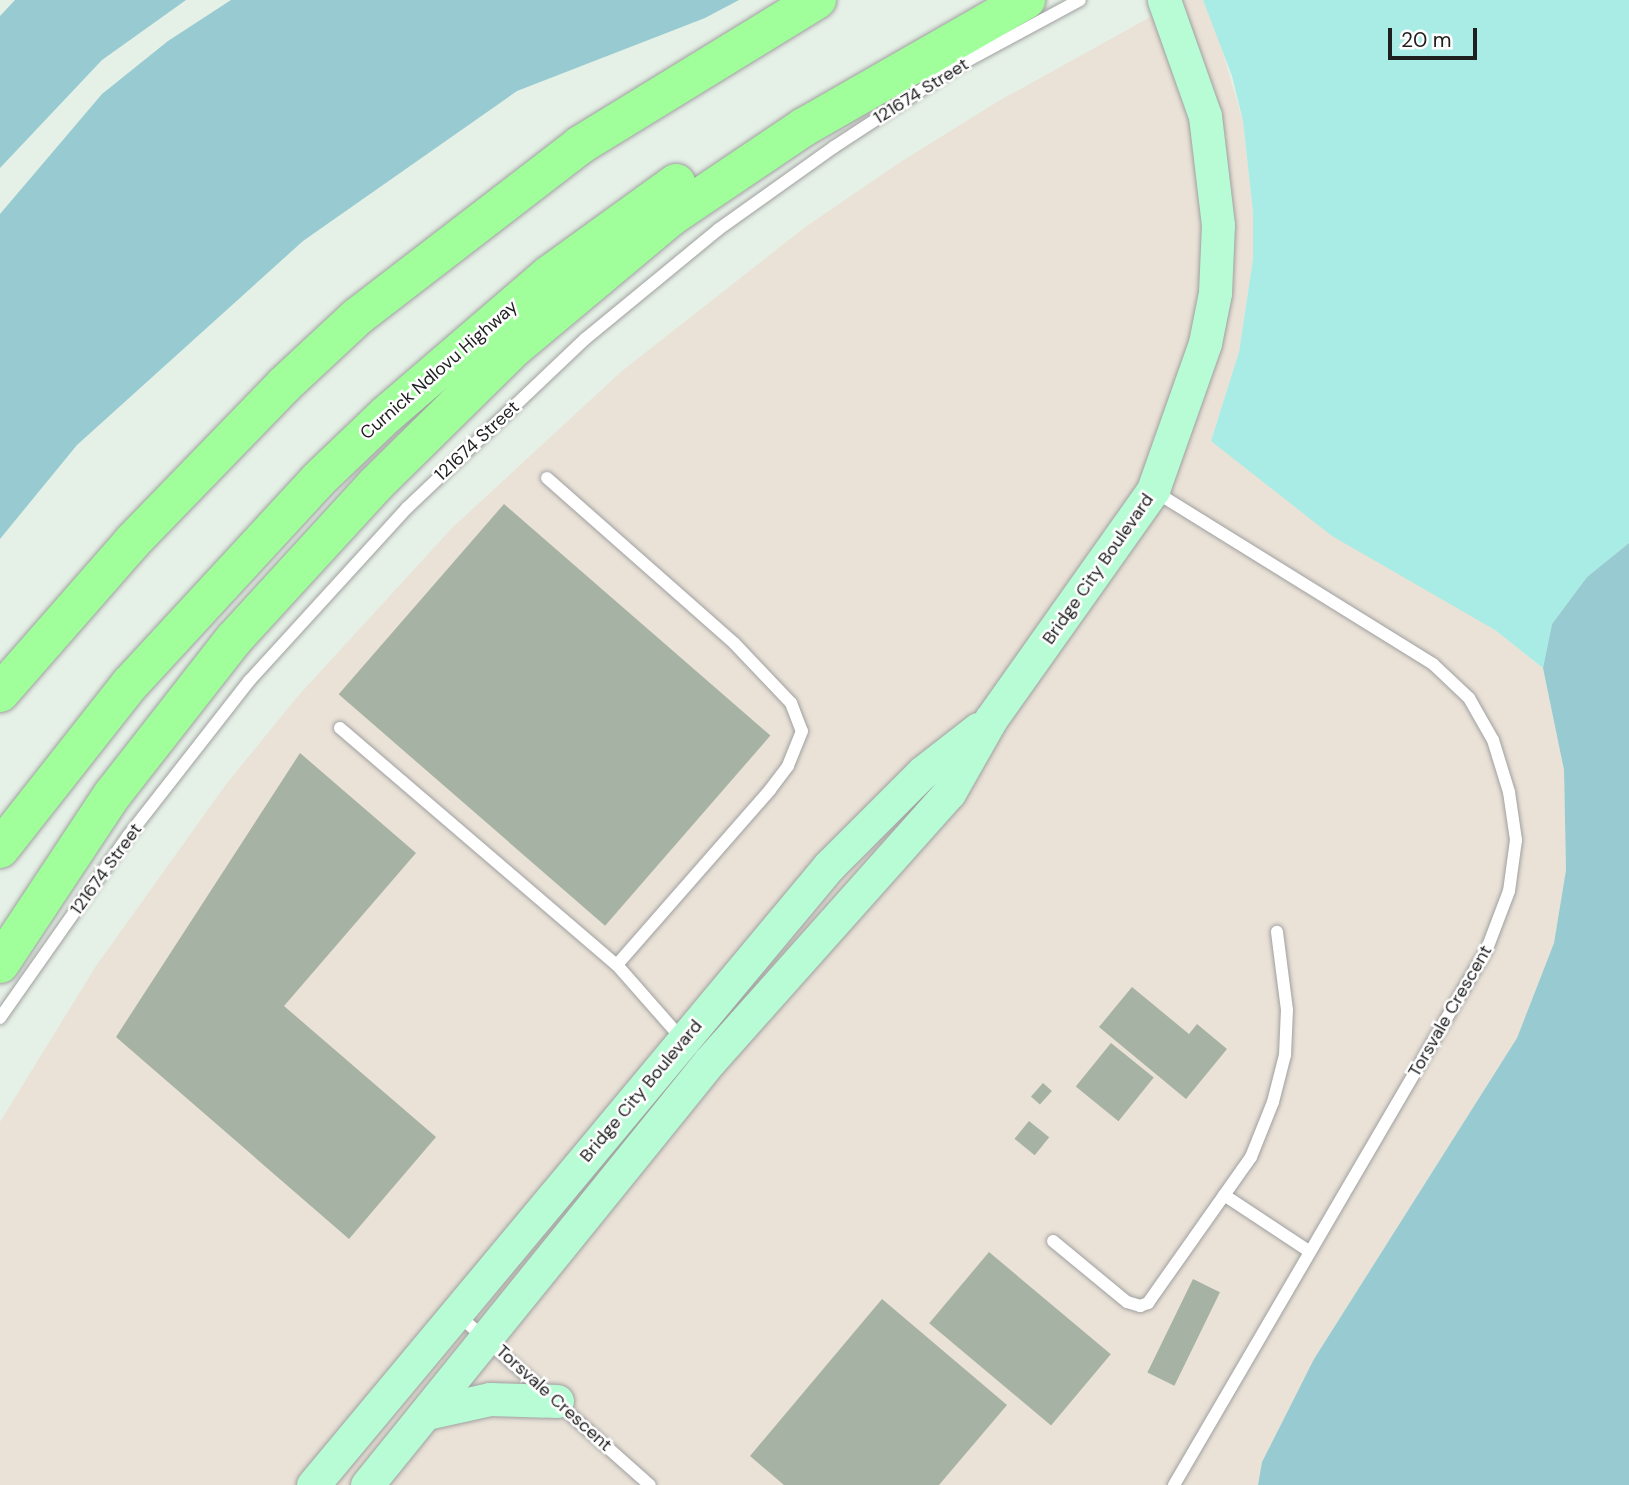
<!DOCTYPE html>
<html>
<head>
<meta charset="utf-8">
<style>
  body { margin:0 }
  #map { position:relative; width:1629px; height:1485px; overflow:hidden; background:#e5f0e6; font-family:"DM Sans",sans-serif }
  div>[style] { position:absolute }
  .industrial>* { inset:0; background:#eae2d7 }
  .grass>* { inset:0; background:#a9ece5 }
  .forest>* { inset:0; background:#98cbd1 }
  .building>* { inset:0; background:#a6b2a4; transform-origin:0 0 }
  .roads { filter:drop-shadow(0 0 2px #a0a0a0) drop-shadow(0 0 2px #a0a0a0) }
  .lane>* { height:12px; margin:-6px; padding:0 6px; transform-origin:6px; border-radius:6px; background:#fff }
  .secondary>* { height:33px; margin:-16.5px; padding:0 16.5px; transform-origin:16.5px; border-radius:16.5px; background:#b8fcd6 }
  .primary>* { height:38px; margin:-19px; padding:0 19px; transform-origin:19px; border-radius:19px; background:#a0ff9b }
  span { translate:-50% -50%; white-space:nowrap; text-align:center; line-height:1.15; -webkit-text-stroke:5px #fff; paint-order:stroke }
  .street-label { font-size:18px; color:#1f1f1f }
  .scale { position:absolute; left:1388px; top:28px; width:89px; height:32px; box-sizing:border-box; border:4px solid #1f1f1f; border-top:0; padding-left:9px; font-size:21px; line-height:24px; white-space:nowrap; color:#1f1f1f; -webkit-text-stroke:5px #fff; paint-order:stroke }
</style>
</head>
<body>
<div id="map">
  <div class="industrial">
    <i style="clip-path:polygon(1181px 0,1203px 0,1217px 33px,1243px 121px,1253px 212px,1253px 259px,1239px 352px,1211px 441px,1495px 630px,1543px 668px,1564px 770px,1566px 870px,1554px 943px,1517px 1038px,1314px 1359px,1262px 1462px,1258px 1485px,0 1485px,0 1122px,96px 966px,227px 783px,298px 696px,452px 528px,622px 371px,804px 228px,899px 163px,997px 102px)"></i>
  </div>
  <div class="grass">
    <i style="clip-path:polygon(1203px 0,1629px 0,1629px 543px,1587px 577px,1552px 624px,1543px 668px,1495px 630px,1332px 536px,1211px 441px,1239px 352px,1253px 259px,1253px 212px,1243px 121px,1232px 76px)"></i>
  </div>
  <div class="forest">
    <i style="clip-path:polygon(15px 0,186px 0,102px 60px,0 168px,0 16px)"></i>
    <i style="clip-path:polygon(231px 0,739px 0,705px 18px,517px 91px,303px 241px,77px 445px,0 539px,0 214px,102px 94px,168px 41px)"></i>
    <i style="clip-path:polygon(1629px 543px,1629px 1485px,1258px 1485px,1262px 1462px,1314px 1359px,1517px 1038px,1554px 943px,1566px 870px,1564px 770px,1543px 668px,1552px 624px,1587px 577px)"></i>
  </div>
  <div class="building">
    <i style="left:504px;top:504px;width:353px;height:252px;rotate:41deg"></i>
    <i style="clip-path:polygon(300px 753px,416px 853px,284px 1006px,436px 1137px,349px 1239px,116px 1037px)"></i>
    <i style="clip-path:polygon(1132px 987px,1189px 1034px,1197px 1024px,1227px 1049px,1186px 1099px,1099px 1027px)"></i>
    <i style="left:1111px;top:1043px;width:55px;height:56px;rotate:39deg"></i>
    <i style="left:1043px;top:1083px;width:12px;height:18px;rotate:42deg"></i>
    <i style="left:1029px;top:1121px;width:26px;height:23px;rotate:39deg"></i>
    <i style="left:989px;top:1252px;width:159px;height:93px;rotate:40deg"></i>
    <i style="left:1193px;top:1279px;width:30px;height:104px;rotate:26deg"></i>
    <i style="clip-path:polygon(882px 1299px,1007px 1405px,939px 1485px,784px 1485px,750px 1456px)"></i>
  </div>
  <div class="roads">
    <div class="lane">
      <i style="left:547px;top:478px;width:249px;rotate:41.4deg"></i>
      <i style="left:734px;top:643px;width:83px;rotate:46.5deg"></i>
      <i style="left:791px;top:703px;width:30px;rotate:69deg"></i>
      <i style="left:802px;top:731px;width:38px;rotate:112deg"></i>
      <i style="left:788px;top:766px;width:30px;rotate:127deg"></i>
      <i style="left:770px;top:790px;width:232px;rotate:131.2deg"></i>
      <i style="left:1154px;top:491px;width:328px;rotate:31.8deg"></i>
      <i style="left:1433px;top:664px;width:50px;rotate:43.4deg"></i>
      <i style="left:1469px;top:698px;width:48px;rotate:60.3deg"></i>
      <i style="left:1493px;top:740px;width:54px;rotate:72.9deg"></i>
      <i style="left:1509px;top:792px;width:49px;rotate:81.7deg"></i>
      <i style="left:1516px;top:840px;width:51px;rotate:97.8deg"></i>
      <i style="left:1509px;top:891px;width:62px;rotate:110.8deg"></i>
      <i style="left:1487px;top:949px;width:621px;rotate:120.28deg"></i>
      <i style="left:340px;top:728px;width:365px;rotate:40.6deg"></i>
      <i style="left:617px;top:965px;width:98px;rotate:48.7deg"></i>
      <i style="left:0;top:1018px;width:223px;rotate:-54.9deg"></i>
      <i style="left:128px;top:836px;width:197px;rotate:-52deg"></i>
      <i style="left:249px;top:681px;width:234px;rotate:-47.6deg"></i>
      <i style="left:407px;top:508px;width:245px;rotate:-43.5deg"></i>
      <i style="left:585px;top:339px;width:173px;rotate:-39.4deg"></i>
      <i style="left:719px;top:229px;width:141px;rotate:-35.5deg"></i>
      <i style="left:834px;top:147px;width:152px;rotate:-33.2deg"></i>
      <i style="left:961px;top:64px;width:135px;rotate:-28.3deg"></i>
      <i style="left:1224px;top:1195px;width:102px;rotate:33.4deg"></i>
      <i style="left:1053px;top:1241px;width:96px;rotate:39.5deg"></i>
      <i style="left:1127px;top:1302px;width:14px;rotate:17deg"></i>
      <i style="left:1140px;top:1306px;width:9px;rotate:-21deg"></i>
      <i style="left:1148px;top:1303px;width:179px;rotate:-54.8deg"></i>
      <i style="left:1251px;top:1157px;width:59px;rotate:-68.2deg"></i>
      <i style="left:1273px;top:1102px;width:49px;rotate:-75.7deg"></i>
      <i style="left:1285px;top:1055px;width:45px;rotate:-87.5deg"></i>
      <i style="left:1287px;top:1010px;width:79px;rotate:-97.3deg"></i>
      <i style="left:456px;top:1313px;width:259px;rotate:41.6deg"></i>
    </div>
    <div class="secondary">
      <i style="left:427px;top:1413px;width:65px;rotate:-12.5deg"></i>
      <i style="left:490px;top:1399px;width:67px;rotate:1.7deg"></i>
      <i style="left:313px;top:1485px;width:806px;rotate:-50.19deg"></i>
      <i style="left:829px;top:866px;width:133px;rotate:-45deg"></i>
      <i style="left:923px;top:772px;width:70px;rotate:-38deg"></i>
      <i style="left:367px;top:1485px;width:544px;rotate:-51.04deg"></i>
      <i style="left:709px;top:1062px;width:361px;rotate:-48.3deg"></i>
      <i style="left:949px;top:793px;width:85px;rotate:-60.4deg"></i>
      <i style="left:991px;top:719px;width:281px;rotate:-54.7deg"></i>
      <i style="left:1153px;top:490px;width:156px;rotate:-70.5deg"></i>
      <i style="left:1205px;top:343px;width:51px;rotate:-78.7deg"></i>
      <i style="left:1215px;top:293px;width:68px;rotate:-87.5deg"></i>
      <i style="left:1218px;top:225px;width:110px;rotate:-96.8deg"></i>
      <i style="left:1205px;top:116px;width:123px;rotate:-109.5deg"></i>
    </div>
    <div class="primary">
      <i style="left:0;top:693px;width:201px;rotate:-48.8deg"></i>
      <i style="left:132px;top:542px;width:219px;rotate:-45.9deg"></i>
      <i style="left:284px;top:385px;width:100px;rotate:-43deg"></i>
      <i style="left:357px;top:317px;width:282px;rotate:-37.6deg"></i>
      <i style="left:580px;top:145px;width:278px;rotate:-31.5deg"></i>
      <i style="left:0;top:849px;width:210px;rotate:-51.8deg"></i>
      <i style="left:130px;top:684px;width:277px;rotate:-47.3deg"></i>
      <i style="left:318px;top:480px;width:94px;rotate:-43.7deg"></i>
      <i style="left:386px;top:415px;width:215px;rotate:-40.7deg"></i>
      <i style="left:549px;top:275px;width:157px;rotate:-35.9deg"></i>
      <i style="left:0;top:964px;width:203px;rotate:-56.5deg"></i>
      <i style="left:112px;top:795px;width:198px;rotate:-52deg"></i>
      <i style="left:234px;top:639px;width:210px;rotate:-47.5deg"></i>
      <i style="left:376px;top:484px;width:192px;rotate:-44.6deg"></i>
      <i style="left:513px;top:349px;width:207px;rotate:-39.9deg"></i>
      <i style="left:672px;top:216px;width:159px;rotate:-34deg"></i>
      <i style="left:804px;top:127px;width:256px;rotate:-29.8deg"></i>
    </div>
  </div>
  <div class="street-label">
    <span style="left:921px;top:91px;rotate:-32deg">121674 Street</span>
    <span style="left:439px;top:370px;rotate:-41deg">Curnick Ndlovu Highway</span>
    <span style="left:477px;top:441px;rotate:-43deg">121674 Street</span>
    <span style="left:1098px;top:569px;rotate:-55deg">Bridge City Boulevard</span>
    <span style="left:106px;top:869px;rotate:-54deg">121674 Street</span>
    <span style="left:1450px;top:1011px;rotate:-60deg">Torsvale Crescent</span>
    <span style="left:641px;top:1091px;rotate:-50deg">Bridge City Boulevard</span>
    <span style="left:554px;top:1398px;rotate:42deg">Torsvale Crescent</span>
  </div>
  <div class="scale">20 m</div>
</div>
</body>
</html>
